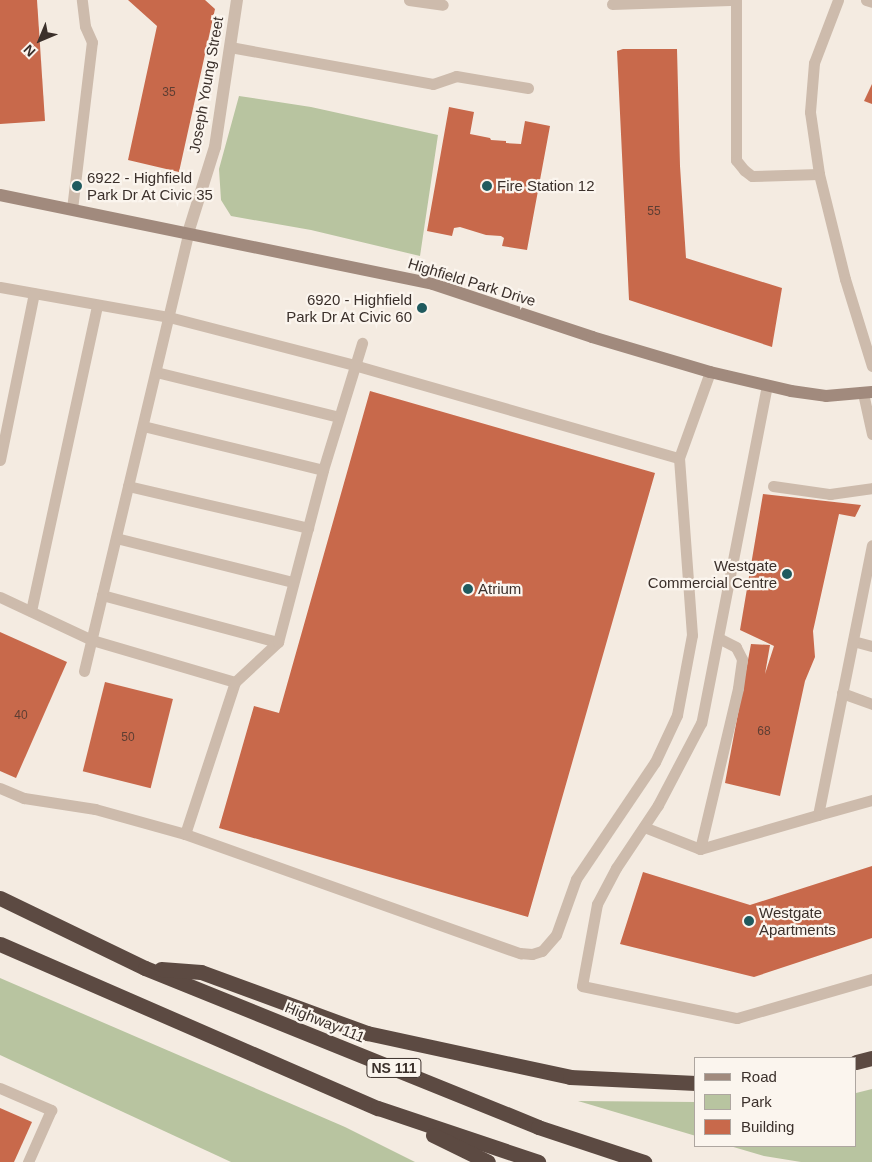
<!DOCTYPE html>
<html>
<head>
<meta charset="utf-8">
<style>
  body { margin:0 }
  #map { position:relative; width:872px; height:1162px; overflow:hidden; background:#f4ebe1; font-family:Helvetica,sans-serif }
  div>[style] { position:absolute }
  .green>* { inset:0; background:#b8c4a0 }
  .building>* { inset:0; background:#c8694b; transform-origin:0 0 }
  .lane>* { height:11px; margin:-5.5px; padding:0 5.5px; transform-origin:5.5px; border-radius:5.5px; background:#cdbbac }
  .street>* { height:12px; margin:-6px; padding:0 6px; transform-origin:6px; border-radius:6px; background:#cdbbac }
  .secondary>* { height:12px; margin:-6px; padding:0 6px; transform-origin:6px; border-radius:6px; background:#a18a7d }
  .highway>* { height:15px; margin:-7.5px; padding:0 7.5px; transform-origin:7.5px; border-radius:7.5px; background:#5c4a42 }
  .dots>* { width:14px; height:14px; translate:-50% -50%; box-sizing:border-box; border:2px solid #fbf5ee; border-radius:50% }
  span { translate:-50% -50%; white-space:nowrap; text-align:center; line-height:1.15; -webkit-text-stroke:4.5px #fbf5ee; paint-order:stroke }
  .number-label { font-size:12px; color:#5e3e33 }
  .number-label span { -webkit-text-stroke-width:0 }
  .shield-label span { padding:1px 4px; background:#fbf5ee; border:1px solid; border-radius:4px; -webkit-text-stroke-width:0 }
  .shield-label { font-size:14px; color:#3b302b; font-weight:700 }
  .street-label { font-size:15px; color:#3b302b }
  .poi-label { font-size:15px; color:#3b302b }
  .left { translate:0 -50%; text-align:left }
  .right { translate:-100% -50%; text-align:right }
  .legend { position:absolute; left:694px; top:1057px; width:162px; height:90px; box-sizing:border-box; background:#fbf5ee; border:1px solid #aea6a0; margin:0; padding:6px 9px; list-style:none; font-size:15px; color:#3b302b }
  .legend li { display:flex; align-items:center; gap:10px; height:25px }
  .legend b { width:25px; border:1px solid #aea6a0 }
  .north { position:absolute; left:15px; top:15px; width:50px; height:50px; -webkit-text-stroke:4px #fbf5ee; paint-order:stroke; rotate:225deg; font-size:14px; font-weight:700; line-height:20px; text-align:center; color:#3b302b }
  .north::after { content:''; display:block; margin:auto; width:18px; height:22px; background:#3b302b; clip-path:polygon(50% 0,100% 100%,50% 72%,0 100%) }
</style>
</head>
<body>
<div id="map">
  <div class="green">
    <i style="clip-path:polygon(239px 96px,311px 107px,438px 135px,420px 256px,311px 230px,231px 216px,221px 200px,219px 169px)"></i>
    <i style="clip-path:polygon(0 978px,345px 1127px,415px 1162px,231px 1162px,0 1055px)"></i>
    <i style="clip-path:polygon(872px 1089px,872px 1162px,801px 1162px,764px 1156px,730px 1146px,856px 1146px,856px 1093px)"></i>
    <i style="clip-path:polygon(578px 1101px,696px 1102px,696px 1136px)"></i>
  </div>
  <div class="building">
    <i style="clip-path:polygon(0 0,37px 0,45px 121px,0 124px)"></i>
    <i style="clip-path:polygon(128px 0,205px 0,215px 9px,179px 172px,128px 160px,157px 26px)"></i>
    <i style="clip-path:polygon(623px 49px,677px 49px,680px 166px,686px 258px,782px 288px,772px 347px,629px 300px,617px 51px)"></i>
    <i style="clip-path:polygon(872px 84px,872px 104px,864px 101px)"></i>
    <i style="clip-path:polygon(449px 107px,474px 112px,470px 134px,490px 138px,491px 140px,506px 141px,506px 143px,521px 144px,525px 121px,550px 126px,527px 250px,502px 246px,504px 238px,501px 236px,486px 235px,460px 227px,454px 228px,452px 236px,427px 231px)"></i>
    <i style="clip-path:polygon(370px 391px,655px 473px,528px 917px,219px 828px,254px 706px,279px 713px)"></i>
    <i style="clip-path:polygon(763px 494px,861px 505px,855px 517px,839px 514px,813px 631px,815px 657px,805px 681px,780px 796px,725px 783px,751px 644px,770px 645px,765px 674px,774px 646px,740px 630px)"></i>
    <i style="clip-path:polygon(0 632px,67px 662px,16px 778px,0 771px)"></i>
    <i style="left:105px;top:682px;width:70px;height:92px;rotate:14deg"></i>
    <i style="clip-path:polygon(872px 866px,872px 938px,754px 977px,620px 944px,643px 872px,750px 905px)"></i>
    <i style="clip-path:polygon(0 1108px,32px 1122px,14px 1162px,0 1162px)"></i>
  </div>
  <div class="lane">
    <i style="left:409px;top:0;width:34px;rotate:8deg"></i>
    <i style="left:736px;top:0;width:160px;rotate:90deg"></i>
    <i style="left:736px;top:160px;width:13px;rotate:51deg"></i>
    <i style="left:744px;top:170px;width:10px;rotate:37deg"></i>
    <i style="left:752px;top:176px;width:67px;rotate:-1.7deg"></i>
    <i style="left:838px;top:0;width:67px;rotate:110.9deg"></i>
    <i style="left:814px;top:63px;width:49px;rotate:94.7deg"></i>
    <i style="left:810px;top:112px;width:63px;rotate:81.7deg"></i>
    <i style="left:819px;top:174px;width:108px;rotate:76.1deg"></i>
    <i style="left:845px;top:279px;width:91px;rotate:72.8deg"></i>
    <i style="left:866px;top:0;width:6px;rotate:18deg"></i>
    <i style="left:612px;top:4px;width:118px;rotate:-1.9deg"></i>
    <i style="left:230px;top:47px;width:206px;rotate:10.3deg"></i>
    <i style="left:433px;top:84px;width:24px;rotate:-19deg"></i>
    <i style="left:456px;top:76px;width:73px;rotate:9.5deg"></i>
    <i style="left:72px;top:209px;width:168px;rotate:-83.2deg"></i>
    <i style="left:92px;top:42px;width:17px;rotate:-114deg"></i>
    <i style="left:85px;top:26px;width:26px;rotate:-97deg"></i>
    <i style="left:0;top:287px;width:172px;rotate:10.1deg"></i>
    <i style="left:169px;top:317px;width:191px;rotate:14.5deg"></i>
    <i style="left:354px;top:365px;width:338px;rotate:16deg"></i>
    <i style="left:679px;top:458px;width:91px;rotate:-70.2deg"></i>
    <i style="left:156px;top:372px;width:188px;rotate:13.8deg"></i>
    <i style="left:767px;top:385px;width:344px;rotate:101deg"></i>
    <i style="left:701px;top:723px;width:93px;rotate:117.7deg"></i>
    <i style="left:658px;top:805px;width:76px;rotate:123.7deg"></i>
    <i style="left:616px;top:868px;width:41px;rotate:117.8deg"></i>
    <i style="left:597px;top:904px;width:83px;rotate:100.4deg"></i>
    <i style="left:582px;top:986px;width:158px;rotate:11.7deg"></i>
    <i style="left:737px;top:1018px;width:141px;rotate:-16.1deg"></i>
    <i style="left:863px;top:393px;width:42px;rotate:77.6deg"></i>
    <i style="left:143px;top:426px;width:185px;rotate:13.7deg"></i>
    <i style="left:0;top:460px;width:170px;rotate:-78.5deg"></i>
    <i style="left:128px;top:486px;width:185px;rotate:13.1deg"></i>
    <i style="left:773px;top:486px;width:58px;rotate:8deg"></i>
    <i style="left:830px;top:494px;width:42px;rotate:-8.1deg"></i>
    <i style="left:116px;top:538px;width:182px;rotate:14deg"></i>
    <i style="left:102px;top:595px;width:182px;rotate:15deg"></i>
    <i style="left:0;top:597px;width:102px;rotate:25.1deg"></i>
    <i style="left:92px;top:640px;width:149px;rotate:16.4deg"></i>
    <i style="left:31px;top:611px;width:313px;rotate:-77.8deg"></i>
    <i style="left:853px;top:641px;width:20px;rotate:15deg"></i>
    <i style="left:84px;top:671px;width:450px;rotate:-76.6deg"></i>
    <i style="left:842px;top:693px;width:32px;rotate:20deg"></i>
    <i style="left:0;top:788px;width:26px;rotate:23deg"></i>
    <i style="left:24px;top:798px;width:72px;rotate:8.8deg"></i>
    <i style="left:95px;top:809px;width:93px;rotate:15.5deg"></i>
    <i style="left:185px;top:834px;width:356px;rotate:19.6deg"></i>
    <i style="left:520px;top:953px;width:12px;rotate:5deg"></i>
    <i style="left:532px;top:954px;width:10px;rotate:-17deg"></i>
    <i style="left:542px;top:951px;width:21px;rotate:-49deg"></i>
    <i style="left:556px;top:935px;width:59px;rotate:-70.3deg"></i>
    <i style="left:576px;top:879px;width:141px;rotate:-56deg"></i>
    <i style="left:655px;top:762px;width:52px;rotate:-64.9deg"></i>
    <i style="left:677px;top:715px;width:81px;rotate:-79.4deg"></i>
    <i style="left:692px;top:635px;width:177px;rotate:-94.2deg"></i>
    <i style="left:818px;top:815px;width:56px;rotate:-15.5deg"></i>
    <i style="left:644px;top:827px;width:60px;rotate:21.4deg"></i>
    <i style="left:700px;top:849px;width:123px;rotate:-16.1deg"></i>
    <i style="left:818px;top:815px;width:275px;rotate:-78.7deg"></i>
    <i style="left:185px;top:834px;width:160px;rotate:-71.8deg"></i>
    <i style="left:235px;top:682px;width:59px;rotate:-42.9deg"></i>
    <i style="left:278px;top:642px;width:178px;rotate:-75.3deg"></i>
    <i style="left:323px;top:470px;width:133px;rotate:-72.9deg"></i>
    <i style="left:700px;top:849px;width:165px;rotate:-76.7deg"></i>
    <i style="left:738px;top:688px;width:29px;rotate:-82deg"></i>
    <i style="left:742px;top:659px;width:13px;rotate:-117deg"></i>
    <i style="left:736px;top:647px;width:20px;rotate:-153deg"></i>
    <i style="left:0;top:1088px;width:56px;rotate:23.3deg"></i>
    <i style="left:51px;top:1110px;width:57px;rotate:113.9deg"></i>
  </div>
  <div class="street">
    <i style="left:188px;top:233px;width:90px;rotate:-72.6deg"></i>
    <i style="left:215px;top:147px;width:149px;rotate:-81.5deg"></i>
  </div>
  <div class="secondary">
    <i style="left:0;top:195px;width:442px;rotate:11.6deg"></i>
    <i style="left:433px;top:284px;width:168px;rotate:18.4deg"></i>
    <i style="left:592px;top:337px;width:123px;rotate:16.5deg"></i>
    <i style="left:710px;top:372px;width:83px;rotate:13.2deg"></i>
    <i style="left:791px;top:391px;width:35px;rotate:8deg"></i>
    <i style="left:826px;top:396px;width:46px;rotate:-5deg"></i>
  </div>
  <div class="highway">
    <i style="left:0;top:898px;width:161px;rotate:25.8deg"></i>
    <i style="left:145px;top:968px;width:424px;rotate:22deg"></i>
    <i style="left:538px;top:1127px;width:112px;rotate:18.3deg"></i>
    <i style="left:0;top:944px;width:412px;rotate:23.5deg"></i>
    <i style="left:378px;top:1108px;width:169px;rotate:18.6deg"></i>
    <i style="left:161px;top:969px;width:40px;rotate:4.3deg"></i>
    <i style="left:201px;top:972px;width:177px;rotate:20.2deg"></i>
    <i style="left:367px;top:1033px;width:208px;rotate:12.2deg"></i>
    <i style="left:570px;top:1077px;width:126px;rotate:2.7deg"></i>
    <i style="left:856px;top:1062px;width:16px;rotate:-14deg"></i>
    <i style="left:433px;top:1135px;width:61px;rotate:26.1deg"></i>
  </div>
  <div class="dots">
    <i style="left:77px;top:186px;background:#1f5a5e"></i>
    <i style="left:487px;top:186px;background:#1f5a5e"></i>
    <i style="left:422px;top:308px;background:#1f5a5e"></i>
    <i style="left:787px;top:574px;background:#1f5a5e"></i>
    <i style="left:468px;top:589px;background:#1f5a5e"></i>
    <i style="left:749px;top:921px;background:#1f5a5e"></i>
  </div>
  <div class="number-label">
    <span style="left:169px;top:93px">35</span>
    <span style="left:654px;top:212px">55</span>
    <span style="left:21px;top:716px">40</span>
    <span style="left:764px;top:732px">68</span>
    <span style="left:128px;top:738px">50</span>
  </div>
  <div class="shield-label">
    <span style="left:394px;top:1068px">NS 111</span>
  </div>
  <div class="street-label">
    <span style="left:206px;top:85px;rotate:-80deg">Joseph Young Street</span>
    <span style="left:472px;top:282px;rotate:17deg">Highfield Park Drive</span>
    <span style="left:325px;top:1022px;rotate:22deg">Highway 111</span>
  </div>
  <div class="poi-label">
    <span class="left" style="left:87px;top:186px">6922 - Highfield<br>Park Dr At Civic 35</span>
    <span class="left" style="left:497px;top:186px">Fire Station 12</span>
    <span class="right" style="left:412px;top:308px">6920 - Highfield<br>Park Dr At Civic 60</span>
    <span class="right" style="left:777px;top:574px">Westgate<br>Commercial Centre</span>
    <span class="left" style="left:478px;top:589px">Atrium</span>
    <span class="left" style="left:759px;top:921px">Westgate<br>Apartments</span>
  </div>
  <ul class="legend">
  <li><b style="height:6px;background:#a18a7d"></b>Road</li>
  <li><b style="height:14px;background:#b8c4a0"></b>Park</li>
  <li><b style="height:14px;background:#c8694b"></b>Building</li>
  </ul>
  <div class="north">N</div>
</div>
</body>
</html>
